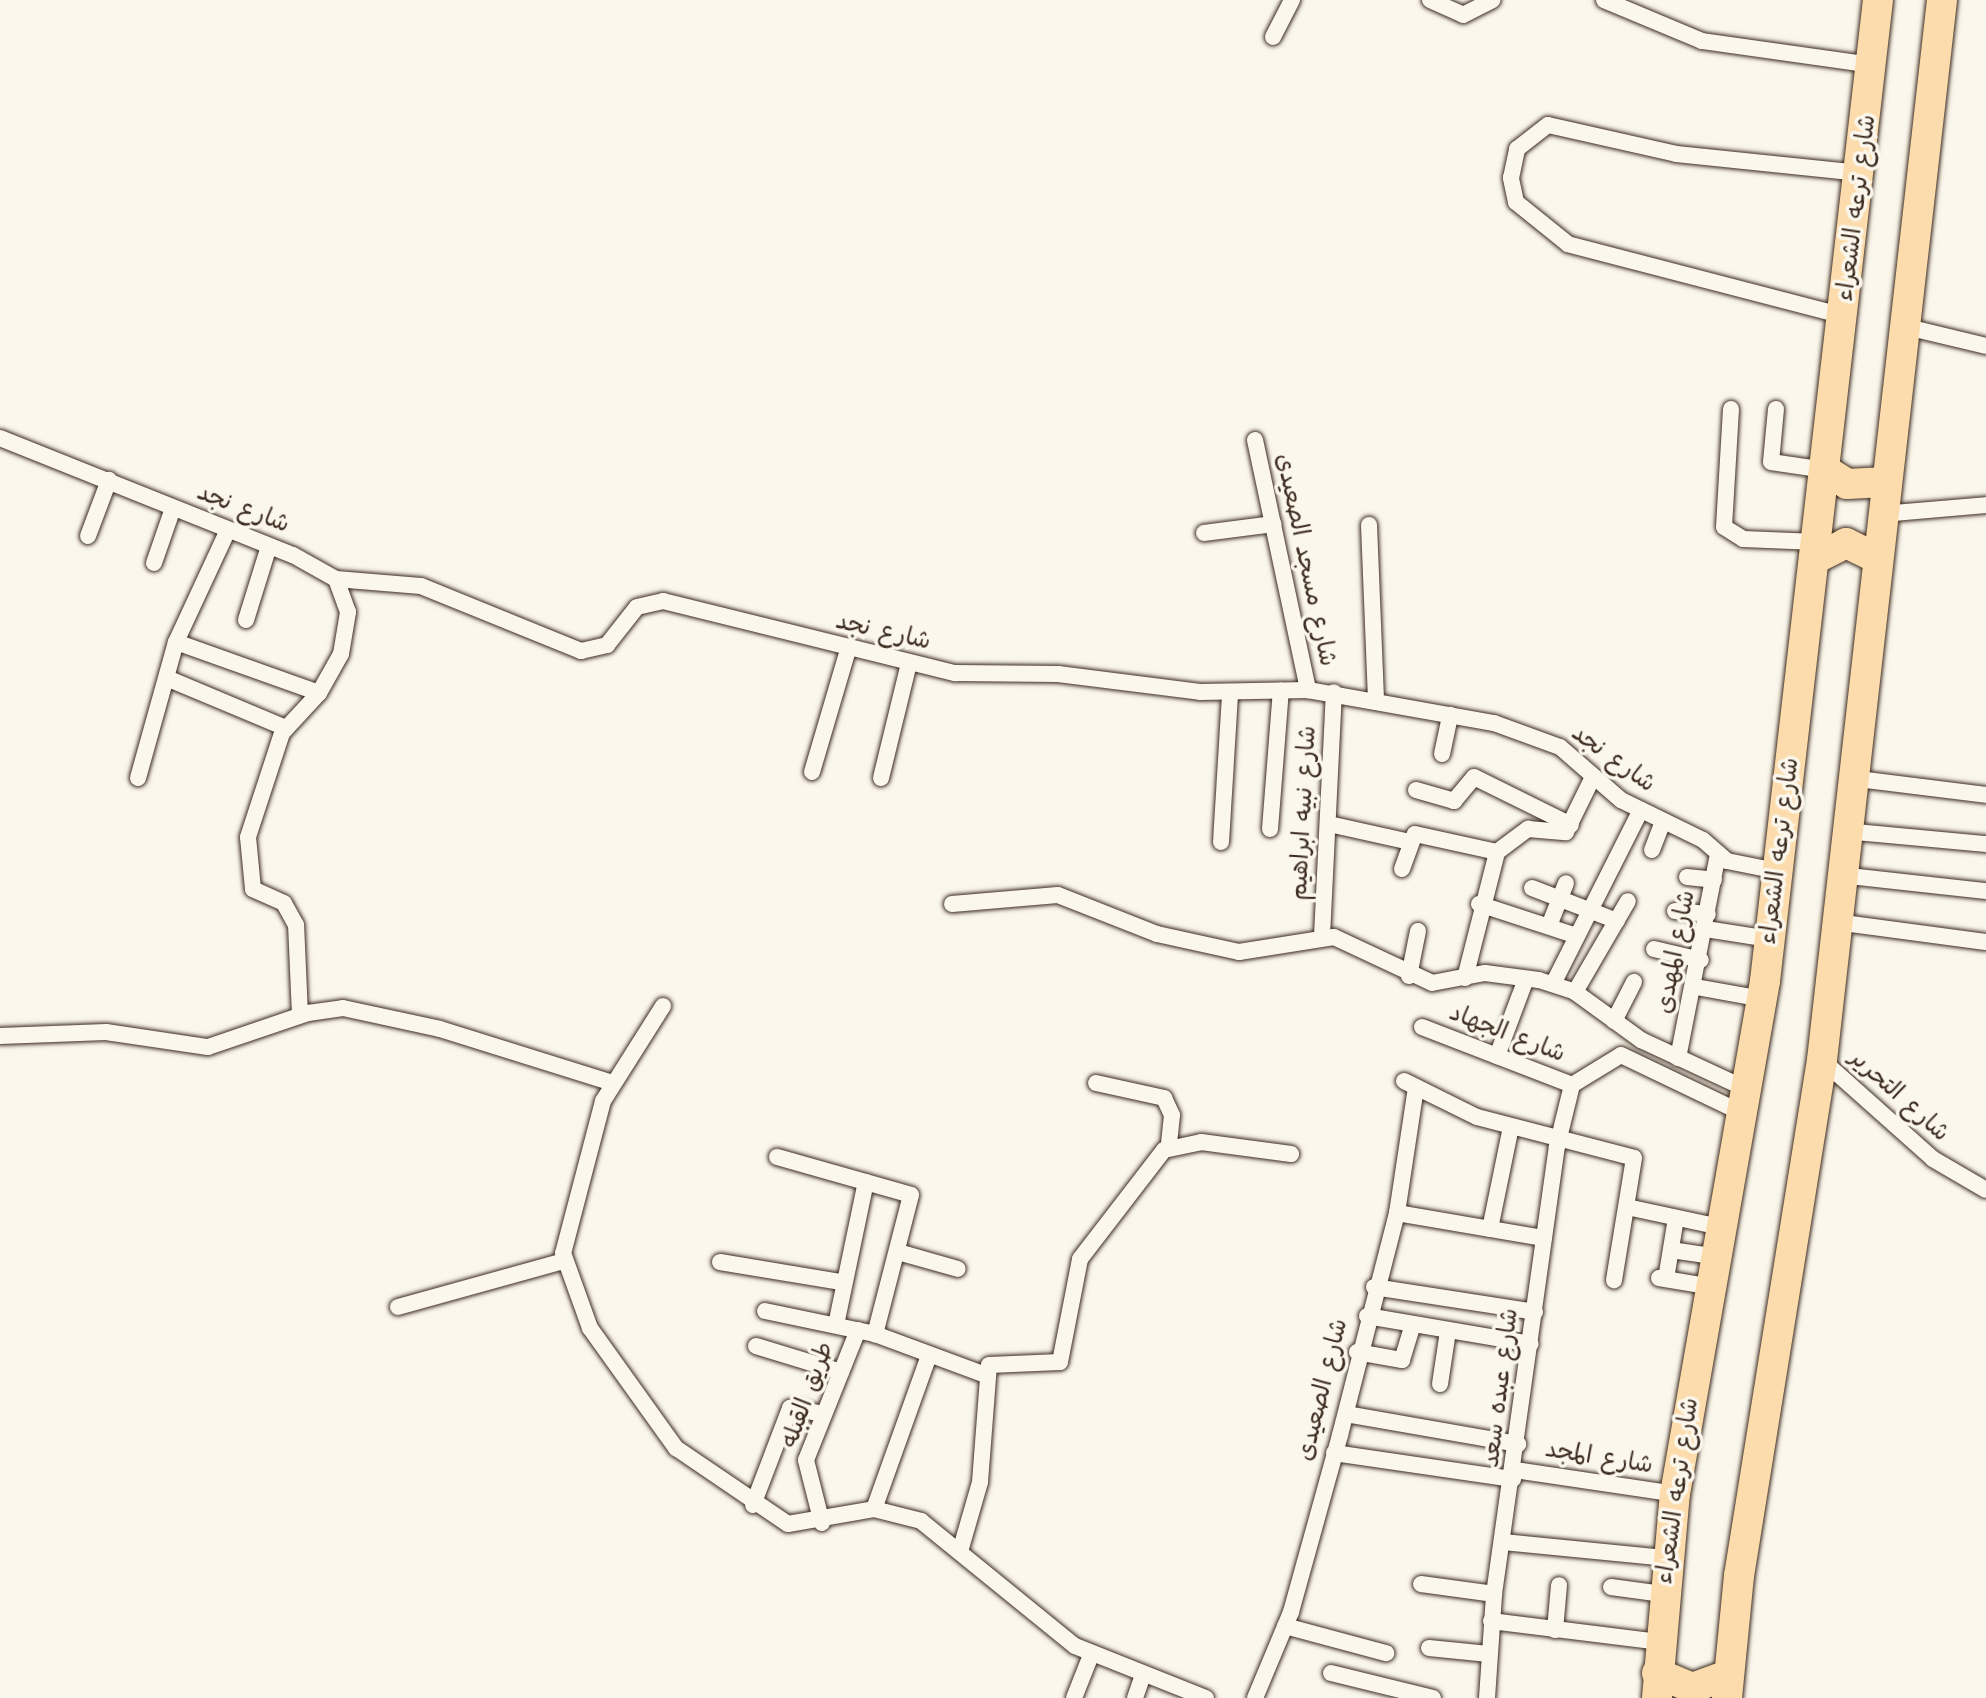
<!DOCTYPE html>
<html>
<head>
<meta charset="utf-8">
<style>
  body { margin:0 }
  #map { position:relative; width:1986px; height:1698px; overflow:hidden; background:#fbf7ec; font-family:Kalam,"Playpen Sans Arabic",sans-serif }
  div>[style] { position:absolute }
  .roads { filter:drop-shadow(0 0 2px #3b2a1e) drop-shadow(0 0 2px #3b2a1e) }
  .street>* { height:16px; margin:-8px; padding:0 8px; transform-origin:8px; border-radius:8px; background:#fbf7ec }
  .highway>* { height:30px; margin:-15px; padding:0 15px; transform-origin:15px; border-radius:15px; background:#fcdcac }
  span { translate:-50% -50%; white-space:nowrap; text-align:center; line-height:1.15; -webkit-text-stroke:7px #fbf7ec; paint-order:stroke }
  .street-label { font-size:24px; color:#3b2a1e }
</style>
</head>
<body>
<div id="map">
  <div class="roads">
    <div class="street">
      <i style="left:1430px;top:0;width:36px;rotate:24deg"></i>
      <i style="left:1463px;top:15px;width:33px;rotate:-27deg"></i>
      <i style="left:1604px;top:0;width:106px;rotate:22.7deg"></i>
      <i style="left:1702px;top:41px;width:172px;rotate:8deg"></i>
      <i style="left:1273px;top:37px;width:42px;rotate:-62.8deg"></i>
      <i style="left:1844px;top:316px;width:285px;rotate:-165.4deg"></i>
      <i style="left:1568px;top:244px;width:67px;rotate:-141.1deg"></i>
      <i style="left:1516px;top:202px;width:25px;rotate:-102deg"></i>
      <i style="left:1511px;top:178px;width:30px;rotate:-78deg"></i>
      <i style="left:1517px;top:149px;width:39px;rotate:-38deg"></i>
      <i style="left:1548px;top:125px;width:132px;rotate:12.7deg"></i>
      <i style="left:1677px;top:154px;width:186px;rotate:5.9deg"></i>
      <i style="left:1907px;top:327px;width:81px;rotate:13.5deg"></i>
      <i style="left:1731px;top:409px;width:118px;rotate:93.4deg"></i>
      <i style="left:1724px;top:527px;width:22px;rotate:32deg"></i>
      <i style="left:1743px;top:539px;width:74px;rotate:2.3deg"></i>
      <i style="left:1776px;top:409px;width:53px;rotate:95.4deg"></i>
      <i style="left:1771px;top:462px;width:55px;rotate:8.4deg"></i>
      <i style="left:0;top:438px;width:315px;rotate:21.8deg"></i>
      <i style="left:293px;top:555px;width:49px;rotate:29.2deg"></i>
      <i style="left:336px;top:579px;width:85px;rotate:4.7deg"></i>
      <i style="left:421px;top:586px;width:173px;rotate:22.1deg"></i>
      <i style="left:581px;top:651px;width:27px;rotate:-13deg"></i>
      <i style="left:607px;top:645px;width:48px;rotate:-51.7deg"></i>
      <i style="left:637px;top:607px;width:27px;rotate:-13deg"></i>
      <i style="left:663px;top:601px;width:301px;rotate:13.9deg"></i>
      <i style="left:955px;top:673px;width:103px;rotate:0.6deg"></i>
      <i style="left:1058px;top:674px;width:143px;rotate:7.2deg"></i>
      <i style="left:1200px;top:692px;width:108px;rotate:-1.1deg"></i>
      <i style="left:1308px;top:690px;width:189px;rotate:10.1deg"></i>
      <i style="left:1494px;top:723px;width:70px;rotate:20deg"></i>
      <i style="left:1560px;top:747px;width:81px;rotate:41deg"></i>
      <i style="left:1621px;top:800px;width:91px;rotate:26deg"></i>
      <i style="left:1703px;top:840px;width:32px;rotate:41deg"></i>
      <i style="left:1727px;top:861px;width:51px;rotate:11.3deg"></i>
      <i style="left:1255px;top:440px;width:256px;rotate:78deg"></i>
      <i style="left:1882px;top:514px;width:104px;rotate:-4.9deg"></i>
      <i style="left:1369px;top:525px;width:176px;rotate:87.7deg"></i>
      <i style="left:1204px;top:533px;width:70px;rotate:-7.4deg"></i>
      <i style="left:88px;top:536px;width:60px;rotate:-69.4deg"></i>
      <i style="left:154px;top:563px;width:58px;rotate:-70.9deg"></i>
      <i style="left:246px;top:620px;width:77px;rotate:-72.7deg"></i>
      <i style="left:176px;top:642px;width:152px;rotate:19.6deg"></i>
      <i style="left:169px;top:679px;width:127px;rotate:22.7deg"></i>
      <i style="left:1442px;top:754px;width:40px;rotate:-78deg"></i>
      <i style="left:812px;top:772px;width:127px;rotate:-73.6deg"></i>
      <i style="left:138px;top:778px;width:141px;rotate:-74.4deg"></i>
      <i style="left:176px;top:642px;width:123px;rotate:-65.1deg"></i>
      <i style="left:881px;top:778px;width:118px;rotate:-76.3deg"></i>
      <i style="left:1850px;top:778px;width:137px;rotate:7.1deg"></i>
      <i style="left:1416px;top:790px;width:40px;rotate:16deg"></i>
      <i style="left:1454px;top:801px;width:31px;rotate:-50deg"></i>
      <i style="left:1474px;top:777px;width:108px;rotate:26.3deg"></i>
      <i style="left:1329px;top:824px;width:83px;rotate:12.5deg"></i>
      <i style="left:1270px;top:829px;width:139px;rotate:-85.5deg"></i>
      <i style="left:1845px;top:831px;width:142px;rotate:5.3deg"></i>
      <i style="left:1221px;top:842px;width:149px;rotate:-86.5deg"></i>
      <i style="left:1652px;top:850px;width:31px;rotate:-69deg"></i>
      <i style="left:1402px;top:869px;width:37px;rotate:-70deg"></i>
      <i style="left:1415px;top:834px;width:84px;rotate:12.4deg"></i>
      <i style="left:1840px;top:875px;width:147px;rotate:6.3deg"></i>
      <i style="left:1687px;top:877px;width:27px;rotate:6deg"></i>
      <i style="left:1532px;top:888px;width:91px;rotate:21.2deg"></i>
      <i style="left:952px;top:904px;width:106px;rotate:-4.9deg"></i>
      <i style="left:1058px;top:895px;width:106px;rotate:21.5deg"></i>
      <i style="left:1157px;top:934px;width:84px;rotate:12.4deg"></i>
      <i style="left:1239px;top:952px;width:96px;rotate:-9deg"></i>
      <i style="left:1334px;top:937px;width:108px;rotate:25.1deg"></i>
      <i style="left:1432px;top:983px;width:54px;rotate:-10.7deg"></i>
      <i style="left:1485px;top:973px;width:54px;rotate:7.4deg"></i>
      <i style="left:1539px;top:980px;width:38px;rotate:18deg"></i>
      <i style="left:1575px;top:992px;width:82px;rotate:36deg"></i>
      <i style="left:1641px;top:1040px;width:118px;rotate:25deg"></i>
      <i style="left:1479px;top:904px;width:103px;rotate:18.1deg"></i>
      <i style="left:1675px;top:911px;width:33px;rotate:5deg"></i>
      <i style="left:1836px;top:922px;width:151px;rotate:7.6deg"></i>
      <i style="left:1549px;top:926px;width:46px;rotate:-68.4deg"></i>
      <i style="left:1706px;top:929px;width:64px;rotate:9deg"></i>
      <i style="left:1322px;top:936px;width:244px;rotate:-87.2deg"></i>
      <i style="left:1654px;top:949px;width:48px;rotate:13.2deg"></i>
      <i style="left:1409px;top:976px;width:46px;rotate:-78.7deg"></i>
      <i style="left:1465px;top:978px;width:130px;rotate:-75.7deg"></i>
      <i style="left:1497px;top:852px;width:39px;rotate:-37deg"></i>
      <i style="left:1528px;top:829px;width:38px;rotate:5deg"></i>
      <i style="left:1566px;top:832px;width:61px;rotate:-63.9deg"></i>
      <i style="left:1553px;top:984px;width:195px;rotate:-63.2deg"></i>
      <i style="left:1696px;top:987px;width:67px;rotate:10.3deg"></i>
      <i style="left:1575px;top:992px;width:105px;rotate:-59.8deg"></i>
      <i style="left:663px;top:1006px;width:112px;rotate:122.3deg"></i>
      <i style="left:603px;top:1101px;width:157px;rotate:104.7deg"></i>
      <i style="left:563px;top:1253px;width:80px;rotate:70.2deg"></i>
      <i style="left:590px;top:1328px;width:148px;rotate:54.4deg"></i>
      <i style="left:676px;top:1448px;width:135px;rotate:34.2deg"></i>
      <i style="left:788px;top:1524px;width:87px;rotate:-9.9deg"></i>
      <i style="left:874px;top:1509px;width:49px;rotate:14.3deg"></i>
      <i style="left:921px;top:1521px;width:198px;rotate:39.1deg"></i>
      <i style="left:1075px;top:1646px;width:141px;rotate:21.7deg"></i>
      <i style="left:300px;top:1015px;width:90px;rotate:-92.5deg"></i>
      <i style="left:296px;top:925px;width:25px;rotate:-119deg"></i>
      <i style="left:284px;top:903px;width:34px;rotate:-156deg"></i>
      <i style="left:253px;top:889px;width:52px;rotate:-95.5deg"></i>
      <i style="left:248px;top:837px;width:109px;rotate:-71.9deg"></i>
      <i style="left:282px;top:733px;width:54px;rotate:-47.2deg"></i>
      <i style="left:319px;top:693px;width:45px;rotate:-60.6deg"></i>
      <i style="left:341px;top:654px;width:43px;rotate:-80.5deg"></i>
      <i style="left:348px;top:612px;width:35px;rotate:-110deg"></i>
      <i style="left:1614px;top:1021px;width:44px;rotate:-62.9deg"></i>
      <i style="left:1422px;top:1027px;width:161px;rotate:21.1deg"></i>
      <i style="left:1572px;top:1085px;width:57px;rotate:-31.5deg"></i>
      <i style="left:1621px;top:1055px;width:136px;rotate:25.6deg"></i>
      <i style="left:0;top:1036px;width:106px;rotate:-2.2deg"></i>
      <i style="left:106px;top:1032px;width:103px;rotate:8.4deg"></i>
      <i style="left:208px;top:1047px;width:106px;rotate:-18.8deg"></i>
      <i style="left:308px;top:1013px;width:35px;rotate:-8deg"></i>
      <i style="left:343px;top:1008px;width:99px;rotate:12.2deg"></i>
      <i style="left:440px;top:1029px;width:180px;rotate:17.4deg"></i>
      <i style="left:1497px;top:1056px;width:82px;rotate:-69.4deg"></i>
      <i style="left:1678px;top:1058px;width:208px;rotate:-78.9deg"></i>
      <i style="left:1822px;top:1060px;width:149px;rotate:41.7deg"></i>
      <i style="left:1933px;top:1159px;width:61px;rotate:30.3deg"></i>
      <i style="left:1404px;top:1081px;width:81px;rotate:26.3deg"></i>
      <i style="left:1477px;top:1117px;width:162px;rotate:14.6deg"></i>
      <i style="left:1634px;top:1158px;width:124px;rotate:99.3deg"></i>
      <i style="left:1096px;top:1083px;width:70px;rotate:12.4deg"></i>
      <i style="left:1164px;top:1098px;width:19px;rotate:65deg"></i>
      <i style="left:1172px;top:1115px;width:31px;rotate:96deg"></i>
      <i style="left:777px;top:1157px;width:139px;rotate:15.8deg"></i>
      <i style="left:911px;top:1195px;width:144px;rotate:104.5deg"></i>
      <i style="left:1627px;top:1207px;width:100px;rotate:12.1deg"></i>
      <i style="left:1397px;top:1213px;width:149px;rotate:9.7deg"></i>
      <i style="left:1490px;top:1229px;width:104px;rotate:-78.4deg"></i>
      <i style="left:1671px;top:1250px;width:49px;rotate:8.3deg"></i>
      <i style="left:898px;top:1252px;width:62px;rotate:15.8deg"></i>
      <i style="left:720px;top:1262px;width:123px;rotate:9.4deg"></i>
      <i style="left:1659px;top:1278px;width:55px;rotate:9.5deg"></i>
      <i style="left:1666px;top:1279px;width:62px;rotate:-80.7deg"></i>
      <i style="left:1374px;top:1287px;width:163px;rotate:8.8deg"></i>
      <i style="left:398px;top:1307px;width:172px;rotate:-15.5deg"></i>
      <i style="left:765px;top:1311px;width:112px;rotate:11.8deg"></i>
      <i style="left:875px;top:1334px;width:118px;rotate:20.3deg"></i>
      <i style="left:1367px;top:1316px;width:166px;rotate:9.7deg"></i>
      <i style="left:836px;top:1325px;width:146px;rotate:-78.2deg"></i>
      <i style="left:756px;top:1346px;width:89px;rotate:17deg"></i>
      <i style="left:1357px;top:1352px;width:46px;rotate:10.1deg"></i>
      <i style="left:1402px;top:1360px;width:37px;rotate:-73deg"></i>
      <i style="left:1440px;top:1384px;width:54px;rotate:-81.4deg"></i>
      <i style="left:1346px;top:1414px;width:175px;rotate:9.9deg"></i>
      <i style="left:1334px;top:1453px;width:181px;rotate:8.3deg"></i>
      <i style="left:1515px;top:1470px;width:162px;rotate:8.5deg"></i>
      <i style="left:753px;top:1505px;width:104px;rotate:-69.1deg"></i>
      <i style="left:790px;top:1408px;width:34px;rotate:10deg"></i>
      <i style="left:874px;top:1509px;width:164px;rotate:-70.3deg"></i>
      <i style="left:822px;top:1523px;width:65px;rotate:-104.3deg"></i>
      <i style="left:806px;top:1460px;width:140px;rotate:-68.2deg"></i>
      <i style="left:1503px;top:1542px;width:165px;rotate:5.6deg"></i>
      <i style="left:961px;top:1548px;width:69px;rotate:-73.9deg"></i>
      <i style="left:980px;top:1482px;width:117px;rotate:-85.6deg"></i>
      <i style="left:989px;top:1365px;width:71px;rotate:-2.4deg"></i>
      <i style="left:1060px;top:1362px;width:105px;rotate:-79deg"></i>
      <i style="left:1080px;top:1259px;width:138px;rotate:-52.4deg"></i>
      <i style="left:1164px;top:1150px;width:38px;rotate:-12deg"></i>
      <i style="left:1201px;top:1142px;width:91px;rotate:7.6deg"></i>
      <i style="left:1421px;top:1584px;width:74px;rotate:7.8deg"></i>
      <i style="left:1611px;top:1587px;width:52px;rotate:7.7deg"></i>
      <i style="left:1491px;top:1621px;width:169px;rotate:7.1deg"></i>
      <i style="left:1285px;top:1626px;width:105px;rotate:15deg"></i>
      <i style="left:1555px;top:1630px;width:45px;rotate:-84.9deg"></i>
      <i style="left:1429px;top:1648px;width:60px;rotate:5.7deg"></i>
      <i style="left:1331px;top:1673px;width:105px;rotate:13.8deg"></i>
      <i style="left:1074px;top:1698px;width:46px;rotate:-68.4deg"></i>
      <i style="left:1135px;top:1698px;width:24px;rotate:-71deg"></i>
      <i style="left:1255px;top:1698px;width:93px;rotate:-67.3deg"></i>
      <i style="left:1291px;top:1612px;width:184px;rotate:-74.5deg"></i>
      <i style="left:1340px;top:1435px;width:229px;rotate:-75.6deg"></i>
      <i style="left:1397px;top:1213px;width:127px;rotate:-81.4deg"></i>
      <i style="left:1487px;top:1698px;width:104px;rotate:-86.1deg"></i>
      <i style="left:1494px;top:1594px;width:452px;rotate:-82deg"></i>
      <i style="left:1557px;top:1146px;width:63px;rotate:-76.2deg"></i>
    </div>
    <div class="highway">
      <i style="left:1825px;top:470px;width:26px;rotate:32deg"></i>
      <i style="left:1847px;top:484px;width:39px;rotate:-3deg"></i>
      <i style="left:1815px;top:559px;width:35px;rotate:-27deg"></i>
      <i style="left:1846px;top:543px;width:34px;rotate:26deg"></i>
      <i style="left:1657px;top:1673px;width:38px;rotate:23deg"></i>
      <i style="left:1692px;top:1688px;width:37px;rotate:-20deg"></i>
      <i style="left:1657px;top:1698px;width:205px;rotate:-85deg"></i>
      <i style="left:1675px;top:1494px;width:521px;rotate:-80.05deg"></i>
      <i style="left:1765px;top:981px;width:987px;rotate:-83.43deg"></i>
      <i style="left:1727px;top:1698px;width:123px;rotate:-84.4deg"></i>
      <i style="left:1739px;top:1576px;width:523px;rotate:-80.86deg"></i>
      <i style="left:1822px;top:1060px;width:1067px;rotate:-83.54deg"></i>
    </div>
  </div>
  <div class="street-label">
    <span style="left:1857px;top:208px;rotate:-83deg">شارع ترعه الشعراء</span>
    <span style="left:243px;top:509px;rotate:21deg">شارع نجد</span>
    <span style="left:1305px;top:560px;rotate:78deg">شارع مسجد الصعيدى</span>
    <span style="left:883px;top:632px;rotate:13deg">شارع نجد</span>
    <span style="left:1613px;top:759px;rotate:36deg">شارع نجد</span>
    <span style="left:1304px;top:813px;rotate:-87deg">شارع نبيه ابراهيم</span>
    <span style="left:1780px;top:851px;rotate:-83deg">شارع ترعه الشعراء</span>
    <span style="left:1676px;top:952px;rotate:-79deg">شارع المهدى</span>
    <span style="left:1507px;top:1034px;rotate:21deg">شارع الجهاد</span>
    <span style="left:1899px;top:1096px;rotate:42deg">شارع التحرير</span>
    <span style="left:1501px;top:1388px;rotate:-83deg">شارع عبده سعد</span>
    <span style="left:1323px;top:1390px;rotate:-76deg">شارع الصعيدى</span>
    <span style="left:808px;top:1395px;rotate:-70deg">طريق القبله</span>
    <span style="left:1599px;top:1458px;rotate:9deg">شارع المجد</span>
    <span style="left:1678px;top:1491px;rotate:-82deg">شارع ترعه الشعراء</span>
  </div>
</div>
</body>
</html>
